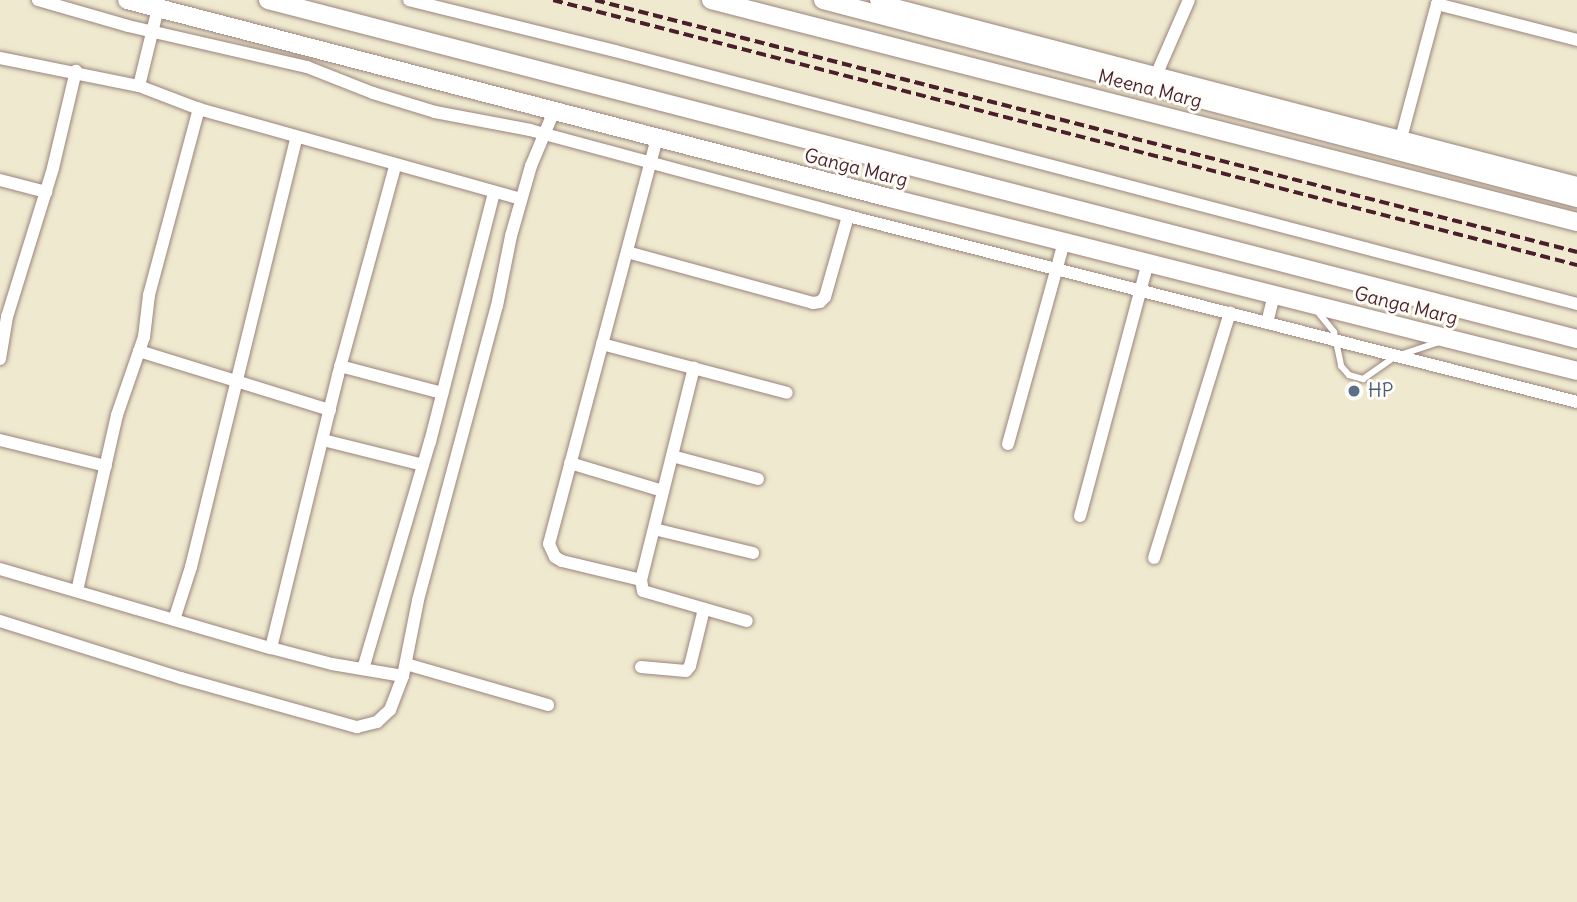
<!DOCTYPE html>
<html>
<head>
<meta charset="utf-8">
<style>
  body { margin:0 }
  #map { position:relative; width:1577px; height:902px; overflow:hidden; background:#eee9cf; font-family:Delius,sans-serif }
  div>[style] { position:absolute }
  .roads { filter:drop-shadow(0 0 2px #9c847d) drop-shadow(0 0 2px #9c847d) }
  .lane>* { height:6px; margin:-3px; padding:0 3px; transform-origin:3px; border-radius:3px; background:#fff }
  .street>* { height:12px; margin:-6px; padding:0 6px; transform-origin:6px; border-radius:6px; background:#fff }
  .secondary>* { height:18px; margin:-9px; padding:0 9px; transform-origin:9px; border-radius:9px; background:#fff }
  .rail>* { height:3.5px; margin-top:-1.75px; transform-origin:0; background:repeating-linear-gradient(90deg,#4a1f2b 0 10px,transparent 0 15px) }
  .dots>* { width:19px; height:19px; translate:-50% -50%; box-sizing:border-box; border:4px solid #fdfcf7; border-radius:50% }
  span { translate:-50% -50%; white-space:nowrap; text-align:center; line-height:1.15; -webkit-text-stroke:6px #fdfcf7; paint-order:stroke }
  .street-label { font-size:19px; color:#4a1f2b }
  .service-label { font-size:19px; color:#4e5e75 }
  .left { translate:0 -50%; text-align:left }
</style>
</head>
<body>
<div id="map">
  <div class="roads">
    <div class="lane">
      <i style="left:1317px;top:311px;width:27px;rotate:51deg"></i>
      <i style="left:1334px;top:332px;width:35px;rotate:78deg"></i>
      <i style="left:1341px;top:366px;width:12px;rotate:48deg"></i>
      <i style="left:1349px;top:375px;width:15px;rotate:16deg"></i>
      <i style="left:1363px;top:379px;width:38px;rotate:-35deg"></i>
      <i style="left:1394px;top:357px;width:47px;rotate:-18.4deg"></i>
    </div>
    <div class="street">
      <i style="left:38px;top:0;width:94px;rotate:16.1deg"></i>
      <i style="left:128px;top:26px;width:184px;rotate:12.9deg"></i>
      <i style="left:307px;top:67px;width:71px;rotate:21.5deg"></i>
      <i style="left:373px;top:93px;width:65px;rotate:17deg"></i>
      <i style="left:435px;top:112px;width:97px;rotate:10.7deg"></i>
      <i style="left:530px;top:130px;width:329px;rotate:15.1deg"></i>
      <i style="left:848px;top:216px;width:752px;rotate:14.31deg"></i>
      <i style="left:409px;top:0;width:212px;rotate:13.9deg"></i>
      <i style="left:615px;top:51px;width:995px;rotate:14.73deg"></i>
      <i style="left:876px;top:0;width:724px;rotate:14.63deg"></i>
      <i style="left:1439px;top:0;width:4px;rotate:117deg"></i>
      <i style="left:1437px;top:4px;width:145px;rotate:14.4deg"></i>
      <i style="left:0;top:58px;width:142px;rotate:11.4deg"></i>
      <i style="left:139px;top:86px;width:64px;rotate:21deg"></i>
      <i style="left:199px;top:109px;width:334px;rotate:15.6deg"></i>
      <i style="left:1154px;top:80px;width:87px;rotate:-66.4deg"></i>
      <i style="left:139px;top:86px;width:80px;rotate:-76.3deg"></i>
      <i style="left:657px;top:138px;width:420px;rotate:104.9deg"></i>
      <i style="left:549px;top:544px;width:14px;rotate:65deg"></i>
      <i style="left:555px;top:557px;width:8px;rotate:30deg"></i>
      <i style="left:562px;top:561px;width:81px;rotate:13.5deg"></i>
      <i style="left:641px;top:580px;width:11px;rotate:80deg"></i>
      <i style="left:643px;top:591px;width:108px;rotate:16.1deg"></i>
      <i style="left:1400px;top:142px;width:143px;rotate:-75deg"></i>
      <i style="left:0;top:180px;width:48px;rotate:14.6deg"></i>
      <i style="left:627px;top:252px;width:193px;rotate:15.3deg"></i>
      <i style="left:813px;top:303px;width:7px;rotate:-8deg"></i>
      <i style="left:820px;top:302px;width:7px;rotate:-45deg"></i>
      <i style="left:825px;top:297px;width:84px;rotate:-74.1deg"></i>
      <i style="left:1267px;top:323px;width:30px;rotate:-76deg"></i>
      <i style="left:602px;top:344px;width:191px;rotate:14.8deg"></i>
      <i style="left:139px;top:351px;width:200px;rotate:17.2deg"></i>
      <i style="left:0;top:359px;width:43px;rotate:-80.5deg"></i>
      <i style="left:7px;top:317px;width:156px;rotate:-72.8deg"></i>
      <i style="left:53px;top:168px;width:100px;rotate:-76.7deg"></i>
      <i style="left:340px;top:366px;width:106px;rotate:14.8deg"></i>
      <i style="left:0;top:440px;width:109px;rotate:13.8deg"></i>
      <i style="left:323px;top:440px;width:103px;rotate:14deg"></i>
      <i style="left:1008px;top:444px;width:210px;rotate:-74.5deg"></i>
      <i style="left:672px;top:456px;width:89px;rotate:15deg"></i>
      <i style="left:570px;top:463px;width:97px;rotate:16.8deg"></i>
      <i style="left:1080px;top:516px;width:262px;rotate:-75deg"></i>
      <i style="left:654px;top:529px;width:102px;rotate:13.6deg"></i>
      <i style="left:1154px;top:558px;width:257px;rotate:-72.8deg"></i>
      <i style="left:0;top:569px;width:282px;rotate:16.3deg"></i>
      <i style="left:271px;top:648px;width:63px;rotate:14.7deg"></i>
      <i style="left:332px;top:664px;width:72px;rotate:9.6deg"></i>
      <i style="left:641px;top:580px;width:219px;rotate:-76deg"></i>
      <i style="left:77px;top:591px;width:180px;rotate:-77.2deg"></i>
      <i style="left:117px;top:415px;width:83px;rotate:-70.9deg"></i>
      <i style="left:144px;top:337px;width:42px;rotate:-83.2deg"></i>
      <i style="left:149px;top:295px;width:193px;rotate:-75deg"></i>
      <i style="left:174px;top:620px;width:56px;rotate:-72.2deg"></i>
      <i style="left:191px;top:567px;width:443px;rotate:-76.2deg"></i>
      <i style="left:0;top:621px;width:190px;rotate:17.5deg"></i>
      <i style="left:181px;top:678px;width:183px;rotate:15.6deg"></i>
      <i style="left:357px;top:727px;width:21px;rotate:-14deg"></i>
      <i style="left:377px;top:722px;width:18px;rotate:-43deg"></i>
      <i style="left:390px;top:710px;width:36px;rotate:-69deg"></i>
      <i style="left:403px;top:676px;width:77px;rotate:-78.8deg"></i>
      <i style="left:418px;top:600px;width:304px;rotate:-75deg"></i>
      <i style="left:497px;top:306px;width:71px;rotate:-78.7deg"></i>
      <i style="left:511px;top:236px;width:73px;rotate:-74.1deg"></i>
      <i style="left:531px;top:166px;width:60px;rotate:-67.3deg"></i>
      <i style="left:271px;top:648px;width:281px;rotate:-76.2deg"></i>
      <i style="left:338px;top:375px;width:217px;rotate:-74.7deg"></i>
      <i style="left:406px;top:664px;width:148px;rotate:16.1deg"></i>
      <i style="left:641px;top:667px;width:45px;rotate:5.1deg"></i>
      <i style="left:686px;top:671px;width:6px;rotate:-51deg"></i>
      <i style="left:690px;top:666px;width:59px;rotate:-76.2deg"></i>
      <i style="left:363px;top:669px;width:237px;rotate:-73.6deg"></i>
      <i style="left:430px;top:442px;width:258px;rotate:-75.6deg"></i>
    </div>
    <div class="secondary">
      <i style="left:127px;top:0;width:788px;rotate:14.55deg"></i>
      <i style="left:890px;top:198px;width:708px;rotate:14.13deg"></i>
      <i style="left:268px;top:0;width:1352px;rotate:14.52deg"></i>
      <i style="left:711px;top:0;width:894px;rotate:14.38deg"></i>
      <i style="left:823px;top:0;width:780px;rotate:14.71deg"></i>
    </div>
  </div>
  <div class="rail">
    <i style="left:553px;top:0;width:1058px;rotate:14.51deg"></i>
    <i style="left:595px;top:0;width:1014px;rotate:14.39deg"></i>
  </div>
  <div class="dots">
    <i style="left:1354px;top:391px;background:#5c6f8a"></i>
  </div>
  <div class="street-label">
    <span style="left:1150px;top:89px;rotate:14deg">Meena Marg</span>
    <span style="left:856px;top:168px;rotate:14deg">Ganga Marg</span>
    <span style="left:1406px;top:306px;rotate:14deg">Ganga Marg</span>
  </div>
  <div class="service-label">
    <span class="left" style="left:1368px;top:391px">HP</span>
  </div>
</div>
</body>
</html>
